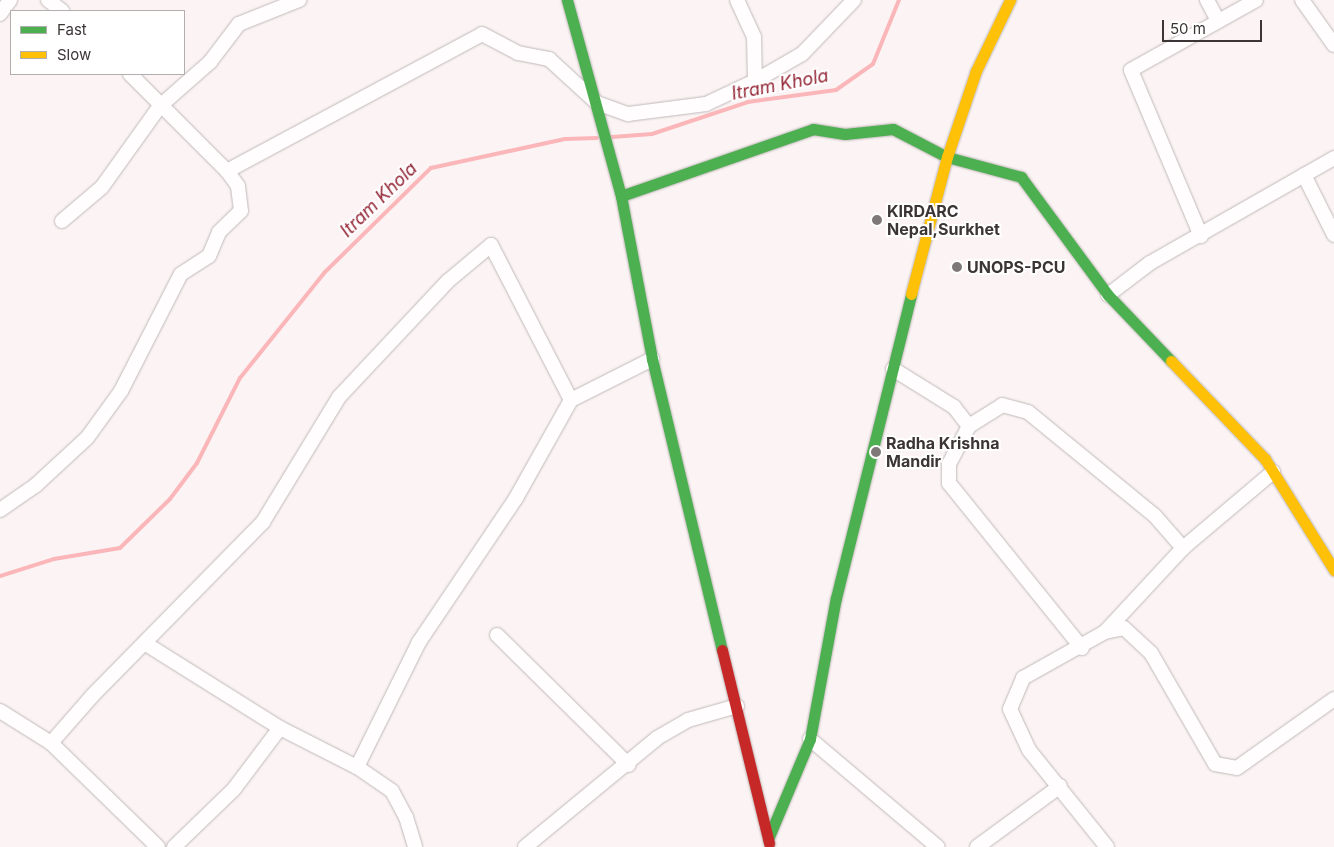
<!DOCTYPE html>
<html>
<head>
<meta charset="utf-8">
<style>
  body { margin:0 }
  #map { position:relative; width:1334px; height:847px; overflow:hidden; background:#fcf4f4; font-family:Inter,sans-serif }
  div>[style] { position:absolute }
  .stream>* { height:4px; margin:-2px; padding:0 2px; transform-origin:2px; border-radius:2px; background:#fbb6ba }
  .roads { filter:drop-shadow(0 0 1px #c0b9b9) drop-shadow(0 0 1px #c0b9b9) }
  .street>* { height:14px; margin:-7px; padding:0 7px; transform-origin:7px; border-radius:7px; background:#fffdfd }
  .fast>* { height:11px; margin:-5.5px; padding:0 5.5px; transform-origin:5.5px; border-radius:5.5px; background:#4caf50 }
  .slow>* { height:11px; margin:-5.5px; padding:0 5.5px; transform-origin:5.5px; border-radius:5.5px; background:#ffc107 }
  .jam>* { height:11px; margin:-5.5px; padding:0 5.5px; transform-origin:5.5px; border-radius:5.5px; background:#c62828 }
  .dots>* { width:14px; height:14px; translate:-50% -50%; box-sizing:border-box; border:2px solid #fff; border-radius:50% }
  span { translate:-50% -50%; white-space:nowrap; text-align:center; line-height:1.15; -webkit-text-stroke:4px #fff; paint-order:stroke }
  .poi-label { font-size:16px; color:#3c3535; font-weight:700 }
  .left { translate:0 -50%; text-align:left }
  .water-label { font-size:18px; color:#952939; font-style:italic }
  .legend { position:absolute; left:10px; top:10px; width:175px; height:65px; box-sizing:border-box; background:#fff; border:1px solid #b1aeae; margin:0; padding:6px 9px; list-style:none; font-size:15px; color:#3c3535 }
  .legend li { display:flex; align-items:center; gap:10px; height:25px }
  .legend b { width:25px; border:1px solid #b1aeae }
  .scale { position:absolute; left:1162px; top:20px; width:100px; height:22px; box-sizing:border-box; border:2px solid #3c3535; border-top:0; padding-left:6px; font-size:15px; line-height:18px; white-space:nowrap; color:#3c3535; -webkit-text-stroke:4px #fff; paint-order:stroke }
</style>
</head>
<body>
<div id="map">
  <div class="stream">
    <i style="left:612px;top:137px;width:40px;rotate:-4.3deg"></i>
    <i style="left:652px;top:134px;width:101px;rotate:-18.4deg"></i>
    <i style="left:748px;top:102px;width:89px;rotate:-7.8deg"></i>
    <i style="left:836px;top:90px;width:45px;rotate:-35.1deg"></i>
    <i style="left:873px;top:64px;width:69px;rotate:-67.9deg"></i>
    <i style="left:0;top:576px;width:57px;rotate:-17.5deg"></i>
    <i style="left:54px;top:559px;width:67px;rotate:-9.5deg"></i>
    <i style="left:120px;top:548px;width:70px;rotate:-44.4deg"></i>
    <i style="left:170px;top:499px;width:45px;rotate:-53.1deg"></i>
    <i style="left:197px;top:463px;width:95px;rotate:-63.2deg"></i>
    <i style="left:240px;top:378px;width:134px;rotate:-51.3deg"></i>
    <i style="left:324px;top:273px;width:150px;rotate:-44.5deg"></i>
    <i style="left:431px;top:168px;width:137px;rotate:-12.2deg"></i>
    <i style="left:565px;top:139px;width:32px;rotate:-2deg"></i>
  </div>
  <div class="roads">
    <div class="street">
      <i style="left:48px;top:0;width:18px;rotate:38deg"></i>
      <i style="left:737px;top:0;width:41px;rotate:65.3deg"></i>
      <i style="left:754px;top:37px;width:44px;rotate:88.7deg"></i>
      <i style="left:1207px;top:0;width:24px;rotate:62deg"></i>
      <i style="left:1302px;top:0;width:55px;rotate:54.6deg"></i>
      <i style="left:0;top:14px;width:17px;rotate:-54deg"></i>
      <i style="left:130px;top:74px;width:137px;rotate:45deg"></i>
      <i style="left:227px;top:171px;width:289px;rotate:-28.2deg"></i>
      <i style="left:482px;top:34px;width:41px;rotate:27.8deg"></i>
      <i style="left:518px;top:53px;width:32px;rotate:11deg"></i>
      <i style="left:549px;top:59px;width:65px;rotate:42.5deg"></i>
      <i style="left:597px;top:103px;width:33px;rotate:20deg"></i>
      <i style="left:628px;top:114px;width:79px;rotate:-7.3deg"></i>
      <i style="left:706px;top:104px;width:54px;rotate:-25.1deg"></i>
      <i style="left:755px;top:81px;width:54px;rotate:-29.9deg"></i>
      <i style="left:802px;top:54px;width:75px;rotate:-46.1deg"></i>
      <i style="left:1304px;top:175px;width:67px;rotate:63.4deg"></i>
      <i style="left:62px;top:221px;width:52px;rotate:-40.4deg"></i>
      <i style="left:102px;top:187px;width:100px;rotate:-54.4deg"></i>
      <i style="left:160px;top:106px;width:67px;rotate:-41.3deg"></i>
      <i style="left:210px;top:62px;width:48px;rotate:-52.7deg"></i>
      <i style="left:239px;top:24px;width:65px;rotate:-21.8deg"></i>
      <i style="left:1201px;top:236px;width:180px;rotate:-112.9deg"></i>
      <i style="left:1131px;top:70px;width:143px;rotate:-29.2deg"></i>
      <i style="left:1108px;top:295px;width:53px;rotate:-37.3deg"></i>
      <i style="left:1150px;top:263px;width:212px;rotate:-29.7deg"></i>
      <i style="left:893px;top:369px;width:72px;rotate:31.9deg"></i>
      <i style="left:954px;top:407px;width:24px;rotate:52deg"></i>
      <i style="left:0;top:510px;width:44px;rotate:-34.8deg"></i>
      <i style="left:36px;top:485px;width:69px;rotate:-42.7deg"></i>
      <i style="left:87px;top:438px;width:58px;rotate:-54.1deg"></i>
      <i style="left:121px;top:391px;width:131px;rotate:-62.9deg"></i>
      <i style="left:181px;top:274px;width:33px;rotate:-33deg"></i>
      <i style="left:209px;top:256px;width:26px;rotate:-67deg"></i>
      <i style="left:219px;top:232px;width:30px;rotate:-44deg"></i>
      <i style="left:241px;top:211px;width:25px;rotate:-97deg"></i>
      <i style="left:238px;top:186px;width:19px;rotate:-126deg"></i>
      <i style="left:1105px;top:632px;width:115px;rotate:-47.1deg"></i>
      <i style="left:1183px;top:548px;width:118px;rotate:-40.2deg"></i>
      <i style="left:497px;top:635px;width:185px;rotate:44.6deg"></i>
      <i style="left:146px;top:644px;width:158px;rotate:32.1deg"></i>
      <i style="left:280px;top:728px;width:86px;rotate:26.9deg"></i>
      <i style="left:357px;top:767px;width:42px;rotate:34.4deg"></i>
      <i style="left:392px;top:791px;width:30px;rotate:62deg"></i>
      <i style="left:406px;top:817px;width:31px;rotate:73deg"></i>
      <i style="left:1082px;top:648px;width:212px;rotate:-128.9deg"></i>
      <i style="left:949px;top:483px;width:19px;rotate:-90deg"></i>
      <i style="left:949px;top:464px;width:43px;rotate:-62.2deg"></i>
      <i style="left:969px;top:426px;width:39px;rotate:-32deg"></i>
      <i style="left:1002px;top:405px;width:27px;rotate:15deg"></i>
      <i style="left:1028px;top:412px;width:164px;rotate:39.3deg"></i>
      <i style="left:1155px;top:516px;width:43px;rotate:48.8deg"></i>
      <i style="left:0;top:711px;width:60px;rotate:32.1deg"></i>
      <i style="left:51px;top:743px;width:149px;rotate:44.2deg"></i>
      <i style="left:810px;top:739px;width:167px;rotate:40.2deg"></i>
      <i style="left:51px;top:743px;width:62px;rotate:-48.9deg"></i>
      <i style="left:92px;top:696px;width:244px;rotate:-45.5deg"></i>
      <i style="left:263px;top:522px;width:146px;rotate:-58.7deg"></i>
      <i style="left:339px;top:397px;width:159px;rotate:-46.8deg"></i>
      <i style="left:448px;top:281px;width:56px;rotate:-39.9deg"></i>
      <i style="left:491px;top:245px;width:174px;rotate:62.7deg"></i>
      <i style="left:357px;top:767px;width:140px;rotate:-63.6deg"></i>
      <i style="left:419px;top:642px;width:174px;rotate:-56deg"></i>
      <i style="left:516px;top:498px;width:112px;rotate:-60.7deg"></i>
      <i style="left:571px;top:400px;width:91px;rotate:-26.8deg"></i>
      <i style="left:174px;top:847px;width:83px;rotate:-44deg"></i>
      <i style="left:234px;top:789px;width:76px;rotate:-53deg"></i>
      <i style="left:525px;top:847px;width:171px;rotate:-39.5deg"></i>
      <i style="left:657px;top:738px;width:36px;rotate:-30deg"></i>
      <i style="left:688px;top:720px;width:51px;rotate:-15.9deg"></i>
      <i style="left:977px;top:847px;width:103px;rotate:-36.3deg"></i>
      <i style="left:1107px;top:847px;width:124px;rotate:-128.8deg"></i>
      <i style="left:1029px;top:750px;width:45px;rotate:-114.9deg"></i>
      <i style="left:1010px;top:709px;width:34px;rotate:-67deg"></i>
      <i style="left:1023px;top:678px;width:94px;rotate:-29.3deg"></i>
      <i style="left:1105px;top:632px;width:19px;rotate:-12deg"></i>
      <i style="left:1124px;top:628px;width:37px;rotate:43deg"></i>
      <i style="left:1151px;top:653px;width:128px;rotate:60deg"></i>
      <i style="left:1215px;top:764px;width:22px;rotate:10deg"></i>
      <i style="left:1237px;top:768px;width:119px;rotate:-35.4deg"></i>
    </div>
    <div class="fast">
      <i style="left:567px;top:0;width:203px;rotate:74.6deg"></i>
      <i style="left:621px;top:196px;width:166px;rotate:79.2deg"></i>
      <i style="left:652px;top:359px;width:299px;rotate:76.5deg"></i>
      <i style="left:621px;top:196px;width:203px;rotate:-19.2deg"></i>
      <i style="left:813px;top:129px;width:32px;rotate:9deg"></i>
      <i style="left:845px;top:134px;width:48px;rotate:-5.9deg"></i>
      <i style="left:893px;top:129px;width:61px;rotate:27.4deg"></i>
      <i style="left:947px;top:157px;width:77px;rotate:15.1deg"></i>
      <i style="left:1021px;top:177px;width:147px;rotate:53.6deg"></i>
      <i style="left:1108px;top:295px;width:91px;rotate:46.3deg"></i>
      <i style="left:768px;top:839px;width:108px;rotate:-67.2deg"></i>
      <i style="left:810px;top:739px;width:143px;rotate:-79.6deg"></i>
      <i style="left:836px;top:598px;width:313px;rotate:-76.1deg"></i>
    </div>
    <div class="slow">
      <i style="left:911px;top:294px;width:142px;rotate:-75.3deg"></i>
      <i style="left:947px;top:157px;width:91px;rotate:-71.4deg"></i>
      <i style="left:976px;top:71px;width:79px;rotate:-64.4deg"></i>
      <i style="left:1171px;top:361px;width:136px;rotate:46.2deg"></i>
      <i style="left:1265px;top:459px;width:131px;rotate:58.1deg"></i>
    </div>
    <div class="jam">
      <i style="left:722px;top:650px;width:199px;rotate:76.3deg"></i>
    </div>
  </div>
  <div class="dots">
    <i style="left:877px;top:220px;background:#7f7878"></i>
    <i style="left:957px;top:267px;background:#7f7878"></i>
    <i style="left:876px;top:452px;background:#7f7878"></i>
  </div>
  <div class="poi-label">
    <span class="left" style="left:887px;top:220px">KIRDARC<br>Nepal,Surkhet</span>
    <span class="left" style="left:967px;top:267px">UNOPS-PCU</span>
    <span class="left" style="left:886px;top:452px">Radha Krishna<br>Mandir</span>
  </div>
  <div class="water-label">
    <span style="left:780px;top:85px;rotate:-11deg">Itram Khola</span>
    <span style="left:379px;top:200px;rotate:-44deg">Itram Khola</span>
  </div>
  <ul class="legend">
  <li><b style="height:6px;background:#4caf50"></b>Fast</li>
  <li><b style="height:6px;background:#ffc107"></b>Slow</li>
  </ul>
  <div class="scale">50 m</div>
</div>
</body>
</html>
